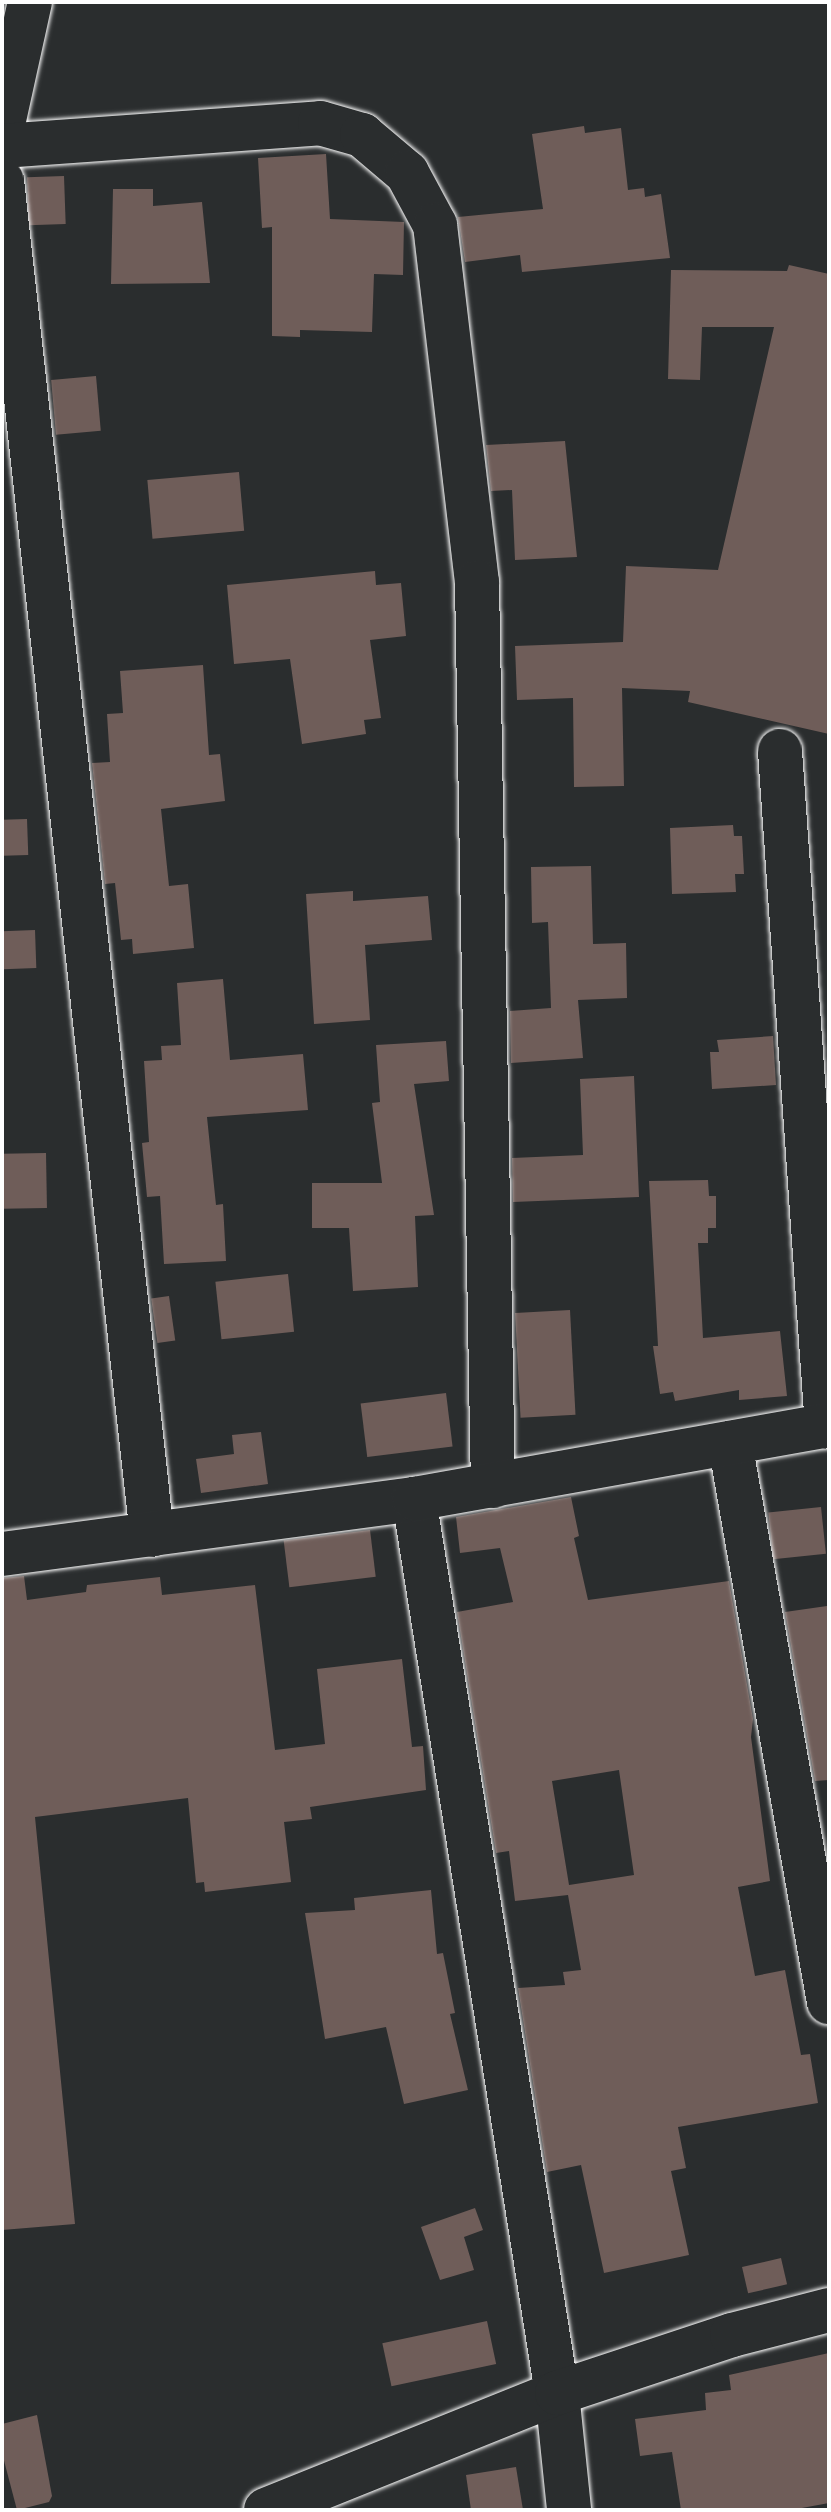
<!DOCTYPE html>
<html>
<head>
<meta charset="utf-8">
<style>
  body { margin:0 }
  #map { position:relative; width:831px; height:2512px; overflow:hidden; background:#2a2d2e; font-family:Mali,sans-serif }
  div>[style] { position:absolute }
  .building>* { inset:0; background:#6f5d59; transform-origin:0 0 }
  .roads { filter:drop-shadow(0 0 2px #fff) drop-shadow(0 0 2px #fff) }
  .minor>* { height:44px; margin:-22px; padding:0 22px; transform-origin:22px; border-radius:22px; background:#2a2d2e }
  span { translate:-50% -50%; white-space:nowrap; text-align:center; line-height:1.15; -webkit-text-stroke:8px #2a2d2e; paint-order:stroke }
  .frame { position:absolute; inset:0; border:4px solid #fff; pointer-events:none }
</style>
</head>
<body>
<div id="map">
  <div class="building">
    <i style="clip-path:polygon(584px 126px,585px 133px,621px 128px,628px 190px,644px 188px,645px 197px,661px 194px,670px 258px,522px 272px,520px 255px,465px 262px,458px 217px,543px 209px,532px 134px)"></i>
    <i style="clip-path:polygon(326px 154px,330px 219px,404px 222px,403px 275px,374px 274px,372px 332px,300px 330px,300px 337px,272px 336px,272px 227px,262px 228px,258px 158px)"></i>
    <i style="left:64px;top:176px;width:48px;height:37px;rotate:88deg"></i>
    <i style="clip-path:polygon(113px 189px,153px 189px,153px 206px,202px 202px,210px 283px,111px 284px)"></i>
    <i style="clip-path:polygon(789px 265px,829px 274px,829px 734px,688px 702px,690px 691px,622px 688px,624px 786px,574px 787px,573px 698px,517px 700px,515px 646px,623px 642px,626px 566px,718px 570px,774px 327px,702px 327px,700px 380px,668px 379px,671px 270px,787px 271px)"></i>
    <i style="left:96px;top:376px;width:55px;height:45px;rotate:85deg"></i>
    <i style="clip-path:polygon(565px 441px,577px 557px,515px 560px,512px 490px,491px 491px,486px 445px)"></i>
    <i style="left:239px;top:472px;width:59px;height:92px;rotate:85deg"></i>
    <i style="clip-path:polygon(375px 571px,376px 585px,401px 583px,406px 636px,370px 640px,381px 718px,364px 720px,366px 734px,302px 744px,290px 659px,234px 664px,227px 585px)"></i>
    <i style="clip-path:polygon(203px 665px,209px 755px,220px 754px,225px 801px,161px 809px,169px 886px,188px 884px,194px 948px,133px 954px,132px 939px,121px 940px,115px 883px,105px 884px,92px 763px,110px 762px,107px 714px,123px 713px,120px 671px)"></i>
    <i style="left:27px;top:819px;width:36px;height:25px;rotate:88deg"></i>
    <i style="clip-path:polygon(733px 825px,734px 836px,742px 836px,744px 874px,735px 874px,736px 892px,672px 894px,670px 828px)"></i>
    <i style="clip-path:polygon(591px 866px,593px 944px,626px 943px,627px 998px,578px 1000px,583px 1058px,511px 1063px,510px 1011px,551px 1008px,548px 922px,532px 923px,531px 867px)"></i>
    <i style="clip-path:polygon(353px 891px,353px 901px,428px 896px,432px 940px,365px 945px,370px 1020px,314px 1024px,306px 894px)"></i>
    <i style="left:35px;top:930px;width:38px;height:33px;rotate:88deg"></i>
    <i style="clip-path:polygon(223px 979px,230px 1060px,303px 1054px,308px 1110px,207px 1117px,216px 1205px,223px 1204px,226px 1261px,164px 1264px,160px 1196px,147px 1197px,142px 1143px,149px 1142px,144px 1061px,162px 1060px,161px 1046px,181px 1045px,177px 983px)"></i>
    <i style="clip-path:polygon(773px 1036px,776px 1085px,712px 1089px,710px 1052px,719px 1052px,717px 1040px)"></i>
    <i style="clip-path:polygon(446px 1041px,449px 1081px,414px 1084px,434px 1215px,415px 1216px,418px 1287px,353px 1291px,349px 1228px,312px 1228px,312px 1183px,382px 1183px,372px 1103px,380px 1102px,376px 1045px)"></i>
    <i style="clip-path:polygon(634px 1076px,639px 1197px,513px 1202px,512px 1158px,583px 1155px,580px 1079px)"></i>
    <i style="left:46px;top:1153px;width:55px;height:44px;rotate:89deg"></i>
    <i style="clip-path:polygon(708px 1180px,709px 1196px,716px 1196px,716px 1228px,708px 1228px,708px 1243px,698px 1243px,703px 1338px,780px 1331px,787px 1396px,739px 1400px,739px 1390px,675px 1401px,673px 1392px,660px 1394px,653px 1346px,658px 1346px,649px 1181px)"></i>
    <i style="left:288px;top:1274px;width:58px;height:73px;rotate:84deg"></i>
    <i style="left:169px;top:1296px;width:45px;height:18px;rotate:82deg"></i>
    <i style="left:570px;top:1310px;width:105px;height:55px;rotate:87deg"></i>
    <i style="left:446px;top:1393px;width:54px;height:86px;rotate:83deg"></i>
    <i style="clip-path:polygon(261px 1432px,268px 1484px,201px 1493px,196px 1459px,234px 1454px,232px 1435px)"></i>
    <i style="clip-path:polygon(evenodd,571px 1497px,579px 1536px,574px 1538px,588px 1600px,729px 1581px,753px 1719px,751px 1737px,770px 1881px,738px 1887px,755px 1976px,785px 1970px,801px 2055px,810px 2054px,818px 2103px,678px 2127px,686px 2168px,671px 2171px,689px 2255px,604px 2273px,581px 2165px,547px 2172px,518px 1988px,565px 1985px,563px 1972px,581px 1970px,568px 1895px,515px 1901px,509px 1851px,496px 1853px,457px 1612px,513px 1602px,500px 1548px,460px 1553px,456px 1517px,571px 1497px,619px 1770px,634px 1875px,569px 1885px,552px 1781px,619px 1770px)"></i>
    <i style="left:821px;top:1507px;width:47px;height:53px;rotate:84deg"></i>
    <i style="left:370px;top:1530px;width:47px;height:87px;rotate:83deg"></i>
    <i style="clip-path:polygon(24px 1576px,27px 1600px,86px 1592px,87px 1585px,160px 1577px,162px 1595px,255px 1585px,275px 1750px,325px 1744px,317px 1669px,402px 1659px,412px 1747px,423px 1746px,426px 1790px,310px 1807px,312px 1819px,284px 1822px,291px 1882px,205px 1892px,204px 1882px,196px 1883px,188px 1798px,35px 1817px,75px 2224px,2px 2230px,2px 1578px)"></i>
    <i style="clip-path:polygon(827px 1606px,829px 1780px,815px 1781px,785px 1612px)"></i>
    <i style="clip-path:polygon(431px 1890px,437px 1954px,443px 1953px,455px 2013px,450px 2014px,468px 2090px,404px 2104px,386px 2027px,325px 2039px,305px 1913px,355px 1910px,354px 1898px)"></i>
    <i style="clip-path:polygon(475px 2208px,483px 2230px,464px 2237px,474px 2270px,440px 2280px,421px 2227px)"></i>
    <i style="left:781px;top:2258px;width:27px;height:40px;rotate:77deg"></i>
    <i style="left:487px;top:2321px;width:44px;height:107px;rotate:78deg"></i>
    <i style="clip-path:polygon(829px 2353px,829px 2503px,791px 2510px,681px 2510px,672px 2452px,640px 2456px,635px 2419px,706px 2410px,705px 2393px,731px 2390px,729px 2375px)"></i>
    <i style="clip-path:polygon(37px 2415px,52px 2496px,49px 2502px,17px 2510px,2px 2453px,2px 2424px)"></i>
    <i style="clip-path:polygon(516px 2467px,523px 2510px,471px 2510px,466px 2475px)"></i>
  </div>
  <div class="roads">
    <div class="minor">
      <i style="left:2px;top:129px;width:130px;rotate:-77.6deg"></i>
      <i style="left:2px;top:146px;width:319px;rotate:-4.1deg"></i>
      <i style="left:320px;top:123px;width:44px;rotate:15.9deg"></i>
      <i style="left:362px;top:135px;width:59px;rotate:40.2deg"></i>
      <i style="left:407px;top:173px;width:59px;rotate:61.7deg"></i>
      <i style="left:435px;top:225px;width:359px;rotate:83.3deg"></i>
      <i style="left:477px;top:582px;width:904px;rotate:88.99deg"></i>
      <i style="left:2px;top:181px;width:1362px;rotate:83.68deg"></i>
      <i style="left:780px;top:751px;width:677px;rotate:86.02deg"></i>
      <i style="left:730px;top:1443px;width:568px;rotate:79.96deg"></i>
      <i style="left:414px;top:1499px;width:905px;rotate:80.91deg"></i>
      <i style="left:557px;top:2393px;width:118px;rotate:84.1deg"></i>
      <i style="left:2px;top:1554px;width:416px;rotate:-7.6deg"></i>
      <i style="left:414px;top:1499px;width:422px;rotate:-10.1deg"></i>
      <i style="left:266px;top:2510px;width:314px;rotate:-21.9deg"></i>
      <i style="left:557px;top:2393px;width:184px;rotate:-18.3deg"></i>
      <i style="left:732px;top:2335px;width:100px;rotate:-14.5deg"></i>
    </div>
  </div>
  <div class="frame"></div>
</div>
</body>
</html>
